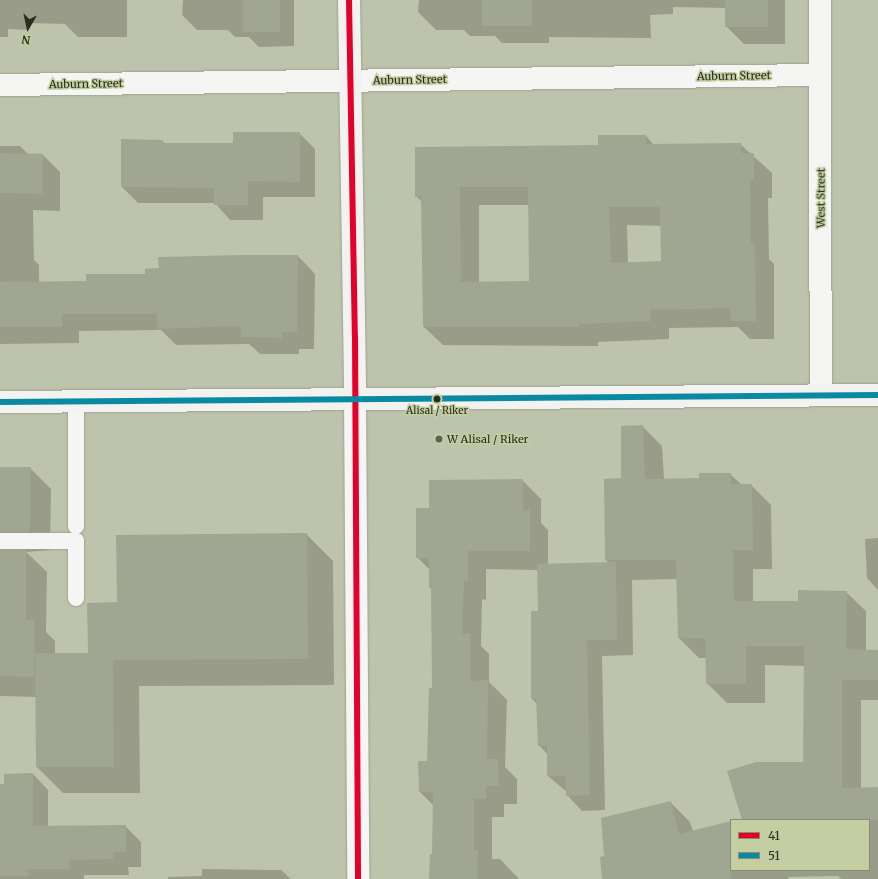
<!DOCTYPE html>
<html>
<head>
<meta charset="utf-8">
<style>
  body { margin:0 }
  #map { position:relative; width:878px; height:879px; overflow:hidden; background:#bec4ac; font-family:Merriweather,serif }
  div>[style] { position:absolute }
  .shadow>* { inset:0; background:#0003 }
  .building>* { inset:0; background:#a1a693; transform-origin:0 0 }
  .roads { filter:drop-shadow(0 0 1px #9da28f) drop-shadow(0 0 1px #9da28f) }
  .lane>* { height:16px; margin:-8px; padding:0 8px; transform-origin:8px; border-radius:8px; background:#f5f6f3 }
  .street>* { height:22px; margin:-11px; padding:0 11px; transform-origin:11px; border-radius:11px; background:#f5f6f3 }
  .secondary>* { height:22px; margin:-11px; padding:0 11px; transform-origin:11px; border-radius:11px; background:#f2f3f0 }
  .bus-1>* { height:6px; margin:-3px; padding:0 3px; transform-origin:3px; border-radius:3px; background:#e4002b }
  .bus-2>* { height:6px; margin:-3px; padding:0 3px; transform-origin:3px; border-radius:3px; background:#0a8aa2 }
  .dots>* { width:11px; height:11px; translate:-50% -50%; box-sizing:border-box; border:2px solid #c3cea2; border-radius:50% }
  span { translate:-50% -50%; white-space:nowrap; text-align:center; line-height:1.15; -webkit-text-stroke:3px #c3cea2; paint-order:stroke }
  .bus-label { font-size:10px; color:#2a2e1d }
  .street-label { font-size:11px; color:#2a2e1d }
  .poi-label { font-size:11px; color:#2a2e1d }
  .left { translate:0 -50%; text-align:left }
  .legend { position:absolute; left:730px; top:819px; width:140px; height:52px; box-sizing:border-box; background:#c3cea2; border:1px solid #868e6d; margin:0; padding:5px 7px; list-style:none; font-size:12px; color:#2a2e1d }
  .legend li { display:flex; align-items:center; gap:8px; height:20px }
  .legend b { width:20px; border:1px solid #868e6d }
  .north { position:absolute; left:8px; top:8px; width:40px; height:40px; -webkit-text-stroke:3px #c3cea2; paint-order:stroke; rotate:189deg; font-size:11px; font-weight:700; line-height:16px; text-align:center; color:#2a2e1d }
  .north::after { content:''; display:block; margin:auto; width:14px; height:18px; background:#2a2e1d; clip-path:polygon(50% 0,100% 100%,50% 72%,0 100%) }
</style>
</head>
<body>
<div id="map">
  <div class="shadow">
    <i style="clip-path:polygon(0 0,127px 0,127px 37px,78px 37px,65px 24px,27px 23px,27px 30px,8px 29px,8px 37px,0 37px)"></i>
    <i style="clip-path:polygon(183px 0,294px 0,294px 46px,259px 47px,249px 37px,235px 37px,228px 30px,197px 30px,182px 15px)"></i>
    <i style="clip-path:polygon(419px 0,785px 0,785px 44px,744px 44px,727px 27px,726px 8px,673px 7px,673px 14px,650px 15px,651px 38px,549px 37px,549px 43px,502px 43px,495px 36px,470px 36px,464px 30px,436px 30px,418px 12px)"></i>
    <i style="clip-path:polygon(299px 133px,315px 149px,315px 197px,263px 197px,263px 220px,230px 220px,215px 203px,138px 203px,122px 187px,162px 141px,166px 144px,234px 144px)"></i>
    <i style="clip-path:polygon(evenodd,646px 136px,654px 145px,740px 144px,772px 173px,772px 198px,768px 198px,769px 259px,774px 264px,774px 339px,750px 339px,738px 327px,669px 328px,669px 339px,598px 342px,598px 346px,443px 345px,424px 327px,422px 202px,416px 196px,646px 136px,479px 205px,529px 205px,530px 282px,479px 282px,479px 205px,646px 136px,627px 225px,662px 226px,662px 262px,628px 263px,627px 225px)"></i>
    <i style="clip-path:polygon(0 146px,20px 146px,29px 155px,43px 155px,60px 172px,60px 211px,33px 210px,34px 260px,39px 265px,39px 283px,87px 282px,298px 256px,315px 274px,314px 349px,299px 349px,299px 354px,260px 354px,249px 344px,176px 345px,161px 330px,79px 331px,79px 343px,0 344px)"></i>
    <i style="clip-path:polygon(642px 426px,662px 446px,664px 479px,700px 479px,730px 474px,742px 485px,751px 485px,771px 505px,772px 569px,753px 569px,753px 602px,798px 602px,846px 592px,866px 611px,866px 651px,878px 651px,878px 700px,861px 700px,861px 788px,878px 788px,878px 879px,841px 879px,838px 876px,788px 877px,789px 879px,603px 879px,605px 857px,670px 802px,690px 822px,693px 831px,731px 822px,731px 870px,869px 870px,869px 820px,738px 820px,742px 819px,804px 763px,805px 666px,765px 665px,765px 703px,727px 703px,707px 683px,707px 658px,699px 658px,679px 638px,677px 579px,632px 580px,633px 655px,602px 656px,605px 810px,582px 811px,567px 795px,567px 792px,548px 776px,548px 755px,539px 745px,538px 705px,532px 699px,539px 612px,538px 570px,486px 569px,486px 600px,482px 599px,481px 646px,489px 654px,489px 682px,507px 700px,505px 767px,517px 779px,517px 804px,504px 804px,504px 817px,492px 817px,492px 859px,500px 859px,519px 879px,430px 879px,433px 855px,434px 806px,420px 792px,428px 762px,433px 689px,432px 590px,430px 587px,430px 570px,417px 557px,430px 509px,522px 480px,541px 499px,541px 523px,548px 530px,548px 564px,609px 563px,606px 560px,622px 479px)"></i>
    <i style="clip-path:polygon(0 468px,30px 468px,51px 489px,50px 550px,26px 552px,47px 572px,46px 632px,55px 641px,55px 654px,89px 654px,118px 603px,306px 534px,333px 561px,334px 685px,139px 686px,140px 793px,63px 793px,37px 767px,36px 697px,0 696px)"></i>
    <i style="clip-path:polygon(878px 538px,878px 590px,867px 578px,865px 539px)"></i>
    <i style="clip-path:polygon(33px 774px,48px 790px,48px 827px,125px 826px,141px 842px,141px 867px,128px 867px,129px 875px,84px 875px,84px 879px,0 879px,0 785px)"></i>
    <i style="clip-path:polygon(202px 869px,281px 870px,291px 879px,168px 879px,168px 877px,202px 876px)"></i>
  </div>
  <div class="building">
    <i style="left:243px;top:0;width:37px;height:32px"></i>
    <i style="left:482px;top:0;width:50px;height:26px"></i>
    <i style="left:725px;top:0;width:43px;height:27px"></i>
    <i style="clip-path:polygon(233px 132px,300px 132px,300px 182px,248px 181px,248px 205px,214px 205px,214px 188px,121px 187px,121px 139px,163px 140px,163px 143px,233px 143px)"></i>
    <i style="clip-path:polygon(evenodd,598px 135px,646px 135px,646px 144px,741px 143px,741px 153px,754px 153px,754px 180px,750px 180px,751px 244px,755px 244px,756px 321px,731px 321px,730px 308px,650px 310px,651px 321px,579px 324px,579px 327px,423px 327px,421px 197px,415px 197px,415px 147px,598px 145px,598px 135px,460px 187px,528px 187px,529px 281px,461px 282px,460px 187px,598px 135px,609px 207px,660px 207px,661px 261px,611px 263px,609px 207px)"></i>
    <i style="left:0;top:153px;width:43px;height:40px;rotate:1deg"></i>
    <i style="clip-path:polygon(242px 255px,298px 255px,297px 332px,282px 332px,282px 338px,241px 337px,241px 326px,157px 329px,157px 314px,62px 314px,62px 327px,0 327px,0 282px,86px 281px,86px 274px,145px 274px,145px 269px,159px 268px,158px 257px)"></i>
    <i style="clip-path:polygon(643px 425px,645px 479px,699px 478px,699px 473px,731px 473px,731px 484px,752px 484px,753px 550px,733px 550px,734px 601px,798px 601px,798px 590px,847px 591px,846px 649px,878px 650px,878px 680px,842px 680px,842px 788px,878px 787px,878px 820px,742px 820px,727px 771px,756px 762px,803px 762px,804px 646px,746px 646px,746px 684px,706px 684px,705px 638px,678px 638px,676px 560px,605px 560px,604px 479px,621px 478px,621px 426px)"></i>
    <i style="clip-path:polygon(0 467px,31px 467px,30px 529px,27px 532px,0 532px)"></i>
    <i style="clip-path:polygon(523px 479px,523px 510px,530px 510px,530px 551px,468px 551px,468px 581px,464px 581px,462px 634px,470px 634px,471px 681px,488px 680px,487px 759px,498px 759px,499px 786px,486px 786px,486px 799px,474px 799px,474px 850px,478px 850px,477px 879px,429px 879px,430px 854px,432px 854px,433px 792px,419px 792px,418px 761px,427px 761px,429px 688px,432px 688px,431px 588px,429px 588px,429px 558px,416px 558px,416px 508px,429px 508px,429px 480px)"></i>
    <i style="clip-path:polygon(307px 533px,308px 659px,113px 660px,114px 767px,36px 767px,35px 653px,88px 653px,87px 603px,117px 602px,116px 535px)"></i>
    <i style="clip-path:polygon(0 550px,26px 550px,26px 620px,35px 620px,34px 677px,0 676px)"></i>
    <i style="clip-path:polygon(616px 562px,617px 640px,587px 640px,590px 795px,566px 796px,565px 776px,547px 776px,547px 746px,538px 746px,536px 699px,531px 699px,531px 611px,538px 611px,537px 564px)"></i>
    <i style="clip-path:polygon(33px 773px,33px 826px,126px 825px,126px 852px,113px 852px,113px 859px,69px 860px,69px 869px,28px 869px,28px 876px,0 876px,0 784px,4px 784px,4px 774px)"></i>
    <i style="clip-path:polygon(671px 801px,679px 834px,731px 821px,731px 879px,602px 879px,600px 857px,604px 856px,601px 818px)"></i>
  </div>
  <div class="roads">
    <div class="lane">
      <i style="left:76px;top:526px;width:123px;rotate:-90deg"></i>
      <i style="left:0;top:541px;width:76px"></i>
      <i style="left:76px;top:541px;width:57px;rotate:90deg"></i>
    </div>
    <div class="street">
      <i style="left:820px;top:0;width:395px;rotate:89.9deg"></i>
      <i style="left:0;top:85px;width:820px;rotate:-0.7deg"></i>
      <i style="left:355px;top:399px;width:480px;rotate:89.6deg"></i>
    </div>
    <div class="secondary">
      <i style="left:349px;top:0;width:399px;rotate:89.1deg"></i>
      <i style="left:0;top:402px;width:878px;rotate:-0.46deg"></i>
    </div>
  </div>
  <div class="bus-1">
    <i style="left:349px;top:0;width:336px;rotate:89deg"></i>
    <i style="left:355px;top:336px;width:543px;rotate:89.68deg"></i>
  </div>
  <div class="bus-2">
    <i style="left:0;top:402px;width:878px;rotate:-0.46deg"></i>
  </div>
  <div class="dots">
    <i style="left:437px;top:399px;background:#2a2e1d"></i>
    <i style="left:439px;top:439px;background:#5e624f"></i>
  </div>
  <div class="bus-label">
    <span style="left:437px;top:411px">Alisal / Riker</span>
  </div>
  <div class="street-label">
    <span style="left:734px;top:76px;rotate:-1deg">Auburn Street</span>
    <span style="left:410px;top:80px;rotate:-1deg">Auburn Street</span>
    <span style="left:86px;top:84px;rotate:-1deg">Auburn Street</span>
    <span style="left:821px;top:198px;rotate:-90deg">West Street</span>
  </div>
  <div class="poi-label">
    <span class="left" style="left:447px;top:439px">W Alisal / Riker</span>
  </div>
  <ul class="legend">
  <li><b style="height:5px;background:#e4002b"></b>41</li>
  <li><b style="height:5px;background:#0a8aa2"></b>51</li>
  </ul>
  <div class="north">N</div>
</div>
</body>
</html>
